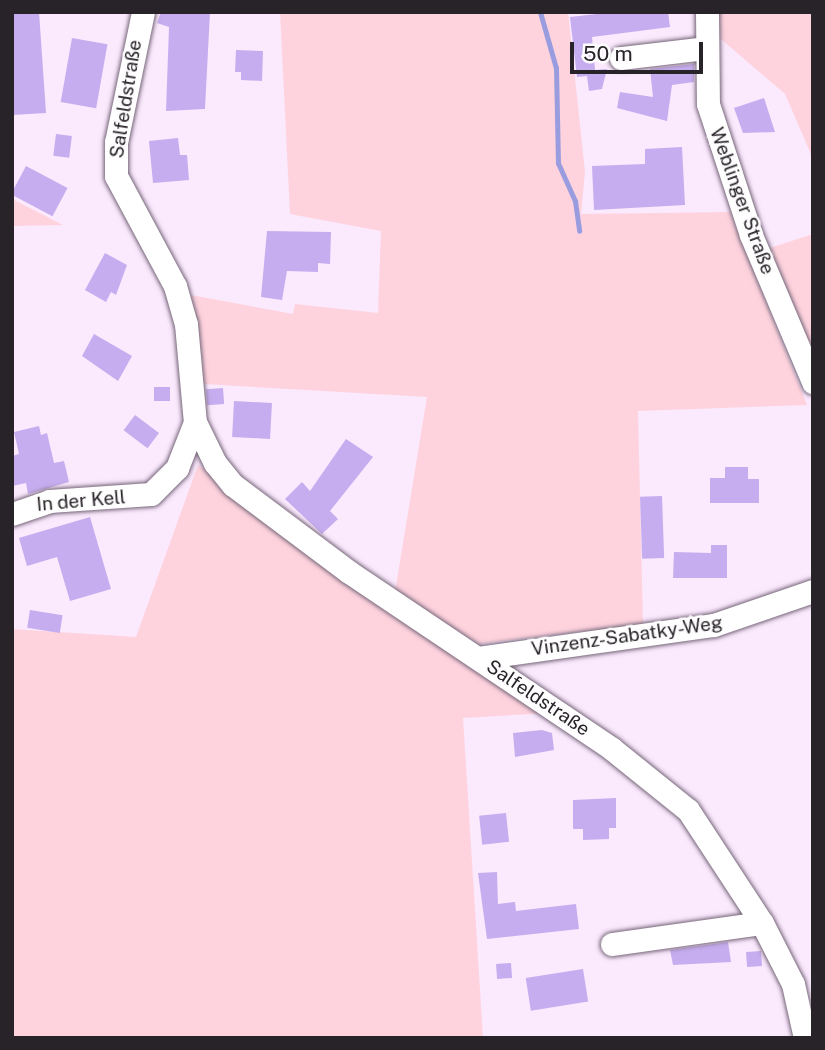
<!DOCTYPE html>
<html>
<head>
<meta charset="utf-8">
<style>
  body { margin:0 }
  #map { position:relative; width:825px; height:1050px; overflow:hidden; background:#fbe9fe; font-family:"Public Sans",sans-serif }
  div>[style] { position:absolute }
  .green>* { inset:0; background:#fed3de }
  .stream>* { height:5px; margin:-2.5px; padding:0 2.5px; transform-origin:2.5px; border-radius:2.5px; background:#999cde }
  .building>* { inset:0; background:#c6adef; transform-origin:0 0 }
  .roads { filter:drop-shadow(0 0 2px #766679) drop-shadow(0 0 2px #766679) }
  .minor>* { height:23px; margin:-11.5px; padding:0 11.5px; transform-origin:11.5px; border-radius:11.5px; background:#fff }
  span { translate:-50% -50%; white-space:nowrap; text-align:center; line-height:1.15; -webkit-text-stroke:5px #fdfdfd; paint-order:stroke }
  .street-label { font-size:19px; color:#282229 }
  .frame { position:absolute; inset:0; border:14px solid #282229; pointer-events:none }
  .scale { position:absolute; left:570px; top:42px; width:133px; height:32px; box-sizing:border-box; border:4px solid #282229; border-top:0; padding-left:9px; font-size:21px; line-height:24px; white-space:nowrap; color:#282229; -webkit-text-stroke:5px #fdfdfd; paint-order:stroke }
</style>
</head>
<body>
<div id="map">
  <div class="green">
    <i style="clip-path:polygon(280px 12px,568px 12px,585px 172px,581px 214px,730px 212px,807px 405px,638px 411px,643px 624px,478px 644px,395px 592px,427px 397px,204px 384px,191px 295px,293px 314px,295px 304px,378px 313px,381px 231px,290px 214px)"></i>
    <i style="clip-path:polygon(714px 12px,813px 12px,813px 159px,785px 94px,715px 34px)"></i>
    <i style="clip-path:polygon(12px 199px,63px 225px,12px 226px)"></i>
    <i style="clip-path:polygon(813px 234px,813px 354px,770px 248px)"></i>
    <i style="clip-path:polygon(198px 465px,547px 713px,463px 718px,483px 1038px,12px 1038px,12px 629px,136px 637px)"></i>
  </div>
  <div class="stream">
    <i style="left:540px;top:12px;width:58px;rotate:74.1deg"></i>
    <i style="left:556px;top:68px;width:95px;rotate:88.8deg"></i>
    <i style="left:558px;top:163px;width:42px;rotate:65.9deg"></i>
    <i style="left:575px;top:201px;width:30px;rotate:82deg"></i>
  </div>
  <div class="building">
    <i style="clip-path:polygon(12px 12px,39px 12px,46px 113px,12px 115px)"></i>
    <i style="clip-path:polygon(161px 12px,210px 12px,205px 109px,166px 111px,169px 27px,157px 23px)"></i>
    <i style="clip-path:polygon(614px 12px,668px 12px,670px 27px,592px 37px,595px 70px,607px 69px,602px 89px,589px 91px,587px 76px,577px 77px,570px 17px)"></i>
    <i style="left:72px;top:38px;width:36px;height:65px;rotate:10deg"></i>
    <i style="clip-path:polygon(236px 50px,263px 51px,262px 81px,241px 80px,241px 72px,235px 72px)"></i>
    <i style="clip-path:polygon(694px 64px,694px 82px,672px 85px,667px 121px,617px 108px,620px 92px,653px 97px,650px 69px)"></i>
    <i style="clip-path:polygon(764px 98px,775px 132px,743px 133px,734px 108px)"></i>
    <i style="left:56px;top:134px;width:16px;height:22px;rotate:7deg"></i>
    <i style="clip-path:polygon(178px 138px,180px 155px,187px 155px,189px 180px,153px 183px,149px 141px)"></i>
    <i style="clip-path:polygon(682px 147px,685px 205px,594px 210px,592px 166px,645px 164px,645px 149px)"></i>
    <i style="left:26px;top:166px;width:47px;height:32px;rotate:28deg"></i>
    <i style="clip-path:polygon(267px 231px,331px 232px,330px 264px,318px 263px,318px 272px,287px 271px,282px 300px,261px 297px)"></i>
    <i style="clip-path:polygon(105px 253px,127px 265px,116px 295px,111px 292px,106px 302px,85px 290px)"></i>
    <i style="clip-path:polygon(94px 334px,132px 356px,118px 381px,82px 356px)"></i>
    <i style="left:154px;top:387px;width:16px;height:14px"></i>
    <i style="left:223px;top:388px;width:16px;height:17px;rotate:86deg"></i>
    <i style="left:234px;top:401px;width:38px;height:36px;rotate:3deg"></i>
    <i style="left:135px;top:415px;width:30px;height:19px;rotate:37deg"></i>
    <i style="clip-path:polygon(39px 426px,41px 435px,47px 433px,54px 463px,64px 461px,69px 482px,28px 494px,26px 483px,12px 486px,12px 456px,19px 454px,14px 432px)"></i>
    <i style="clip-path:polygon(346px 439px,373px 457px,330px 511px,338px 519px,322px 534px,285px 499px,302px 482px,310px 491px)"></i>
    <i style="clip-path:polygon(725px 467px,748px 467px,748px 479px,759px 479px,759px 503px,710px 503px,710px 478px,725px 478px)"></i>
    <i style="left:662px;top:496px;width:62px;height:22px;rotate:88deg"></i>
    <i style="clip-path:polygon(90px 517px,111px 589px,70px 601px,57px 557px,27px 566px,19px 538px)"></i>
    <i style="clip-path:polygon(711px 545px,727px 545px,727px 578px,673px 578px,674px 552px,711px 553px)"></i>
    <i style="left:30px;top:610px;width:33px;height:18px;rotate:9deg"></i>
    <i style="clip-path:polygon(542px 730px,552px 733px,554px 750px,515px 757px,513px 733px)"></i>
    <i style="clip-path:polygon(616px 798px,616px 828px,609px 828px,609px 839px,583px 840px,583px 829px,573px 829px,573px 800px)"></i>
    <i style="left:506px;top:813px;width:29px;height:27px;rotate:84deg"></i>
    <i style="clip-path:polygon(497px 872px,498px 904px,515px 902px,516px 911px,576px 904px,579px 929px,487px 939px,478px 873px)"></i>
    <i style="clip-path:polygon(728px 942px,731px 962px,673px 965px,670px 950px)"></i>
    <i style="left:761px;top:951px;width:15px;height:15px;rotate:86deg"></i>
    <i style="left:511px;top:963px;width:15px;height:15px;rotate:86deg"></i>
    <i style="left:583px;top:969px;width:33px;height:58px;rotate:81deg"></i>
  </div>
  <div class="roads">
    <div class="minor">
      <i style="left:143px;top:12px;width:133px;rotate:101.7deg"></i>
      <i style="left:116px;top:142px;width:34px;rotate:90deg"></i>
      <i style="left:116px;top:176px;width:125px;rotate:61.8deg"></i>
      <i style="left:175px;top:286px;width:40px;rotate:74deg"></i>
      <i style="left:186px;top:324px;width:98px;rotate:84.8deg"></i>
      <i style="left:195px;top:422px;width:46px;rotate:64deg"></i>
      <i style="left:215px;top:463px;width:28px;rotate:51deg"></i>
      <i style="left:233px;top:485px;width:145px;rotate:36.9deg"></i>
      <i style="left:349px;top:572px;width:317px;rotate:33.9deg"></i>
      <i style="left:612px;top:749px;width:97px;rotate:38.8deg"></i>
      <i style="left:688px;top:810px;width:135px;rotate:56.8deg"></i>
      <i style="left:762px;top:923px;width:68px;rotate:63.1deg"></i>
      <i style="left:793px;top:984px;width:55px;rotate:77.5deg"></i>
      <i style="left:707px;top:12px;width:92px;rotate:89.4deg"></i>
      <i style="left:708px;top:104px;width:138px;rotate:71.8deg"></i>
      <i style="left:751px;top:235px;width:160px;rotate:67.1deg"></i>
      <i style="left:621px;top:58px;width:86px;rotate:-6.7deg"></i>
      <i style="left:12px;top:514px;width:39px;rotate:-19deg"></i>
      <i style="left:49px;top:501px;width:102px;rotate:-3.9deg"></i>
      <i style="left:151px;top:494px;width:37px;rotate:-45deg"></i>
      <i style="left:177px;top:468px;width:49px;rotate:-68.6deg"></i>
      <i style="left:478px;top:658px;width:238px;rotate:-8deg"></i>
      <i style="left:714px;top:625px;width:105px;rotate:-19deg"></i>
      <i style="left:612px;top:944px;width:151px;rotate:-8deg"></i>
    </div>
  </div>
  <div class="street-label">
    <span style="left:126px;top:99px;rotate:-81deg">Salfeldstraße</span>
    <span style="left:742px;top:201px;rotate:70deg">Weblinger Straße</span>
    <span style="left:81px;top:501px;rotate:-5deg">In der Kell</span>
    <span style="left:627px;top:636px;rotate:-8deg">Vinzenz-Sabatky-Weg</span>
    <span style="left:538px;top:698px;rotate:34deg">Salfeldstraße</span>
  </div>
  <div class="frame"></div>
  <div class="scale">50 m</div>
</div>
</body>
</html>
